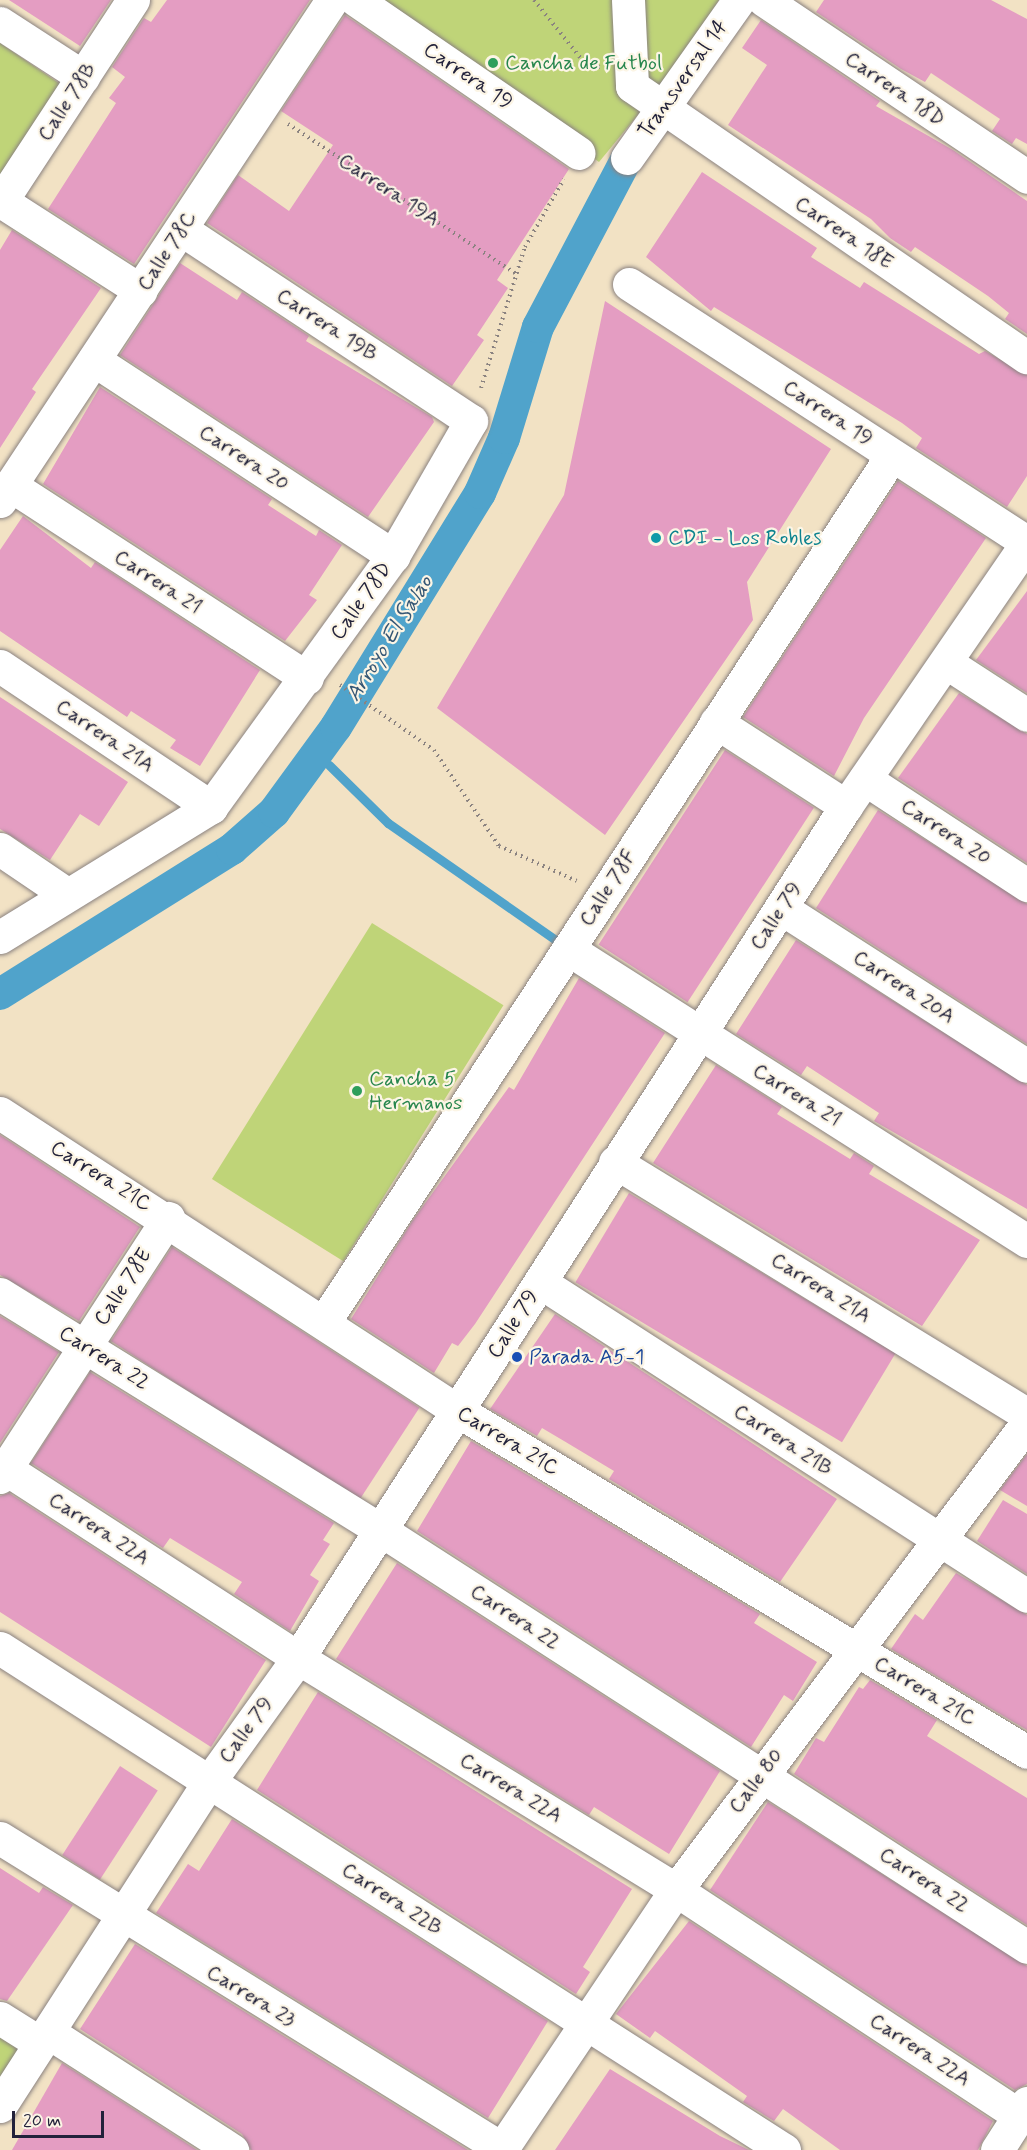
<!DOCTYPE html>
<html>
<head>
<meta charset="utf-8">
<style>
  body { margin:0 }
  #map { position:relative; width:1027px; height:2150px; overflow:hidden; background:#f2e2c4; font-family:Mynerve,sans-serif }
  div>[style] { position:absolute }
  .green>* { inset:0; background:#bfd478; transform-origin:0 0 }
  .stream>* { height:9px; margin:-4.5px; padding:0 4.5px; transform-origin:4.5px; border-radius:4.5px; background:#50a3cb }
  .canal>* { height:32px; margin:-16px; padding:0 16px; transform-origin:16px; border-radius:16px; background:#50a3cb }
  .building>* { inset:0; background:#e49dc2; transform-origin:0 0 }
  .path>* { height:4px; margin-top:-2px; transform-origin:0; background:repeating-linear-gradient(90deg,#8a8280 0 1.5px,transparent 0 6px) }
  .roads { filter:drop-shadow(0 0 2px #8a8280) drop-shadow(0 0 2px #8a8280) }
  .minor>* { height:33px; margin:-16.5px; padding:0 16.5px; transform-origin:16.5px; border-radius:16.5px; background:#fff }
  .dots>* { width:16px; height:16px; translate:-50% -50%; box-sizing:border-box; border:3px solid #fcf5e5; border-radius:50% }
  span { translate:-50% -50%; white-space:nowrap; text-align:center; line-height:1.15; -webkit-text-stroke:4.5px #fcf5e5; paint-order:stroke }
  .leisure-label { font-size:21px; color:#27864d }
  .left { translate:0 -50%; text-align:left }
  .street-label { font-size:21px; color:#22223b }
  .culture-label { font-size:21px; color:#0d838f }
  .transit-label { font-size:21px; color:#164399 }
  .water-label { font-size:22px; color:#345675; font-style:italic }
  .scale { position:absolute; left:12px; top:2111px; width:92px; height:27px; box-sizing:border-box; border:3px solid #22223b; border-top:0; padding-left:8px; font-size:18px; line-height:21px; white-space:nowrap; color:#22223b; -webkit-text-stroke:4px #fcf5e5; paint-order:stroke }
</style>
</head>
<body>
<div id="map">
  <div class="green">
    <i style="clip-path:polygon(370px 0,719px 0,660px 88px,599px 162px)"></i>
    <i style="clip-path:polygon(0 43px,66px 88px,0 185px)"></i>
    <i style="left:372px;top:923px;width:155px;height:302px;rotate:32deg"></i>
    <i style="clip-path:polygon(0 2029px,31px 2047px,0 2092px)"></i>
  </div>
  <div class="stream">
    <i style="left:329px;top:765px;width:83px;rotate:44.5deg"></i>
    <i style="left:388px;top:823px;width:213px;rotate:34.9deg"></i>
  </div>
  <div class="canal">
    <i style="left:0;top:994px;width:274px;rotate:-32deg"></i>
    <i style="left:232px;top:849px;width:56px;rotate:-41.4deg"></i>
    <i style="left:274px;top:812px;width:105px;rotate:-53.9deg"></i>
    <i style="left:336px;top:727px;width:275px;rotate:-58.4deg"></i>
    <i style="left:480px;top:493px;width:60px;rotate:-66.4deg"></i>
    <i style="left:504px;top:438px;width:116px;rotate:-73deg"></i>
    <i style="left:538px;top:327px;width:191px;rotate:-62.2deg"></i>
  </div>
  <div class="building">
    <i style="clip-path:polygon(9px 0,111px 0,80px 46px)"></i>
    <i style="clip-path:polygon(167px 0,310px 0,134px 264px,48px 209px,116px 103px,109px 98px,125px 77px,112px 67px,144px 18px,151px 22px)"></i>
    <i style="clip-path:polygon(824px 0,991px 0,1027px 19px,1027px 144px,1016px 138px,1012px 144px,992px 131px,1000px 119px,931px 73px,925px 82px,901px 69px,816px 12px)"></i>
    <i style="clip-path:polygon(345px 15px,569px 169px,497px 280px,508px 288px,477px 335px,484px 340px,452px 386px,207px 223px,238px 175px,289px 211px,333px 145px,281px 111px)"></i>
    <i style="clip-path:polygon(761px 20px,880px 101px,876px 106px,953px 150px,1027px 201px,1027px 334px,1005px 319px,1009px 313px,988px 296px,915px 247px,911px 252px,890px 238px,871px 219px,728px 125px,767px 65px,742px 48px)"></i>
    <i style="clip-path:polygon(702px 172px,817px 248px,811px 257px,860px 288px,864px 282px,979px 354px,985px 351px,1027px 375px,1027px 476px,1007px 507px,916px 448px,922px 438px,902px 423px,714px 307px,711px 311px,646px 257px)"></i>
    <i style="clip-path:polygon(12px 230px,101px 288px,32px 389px,36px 392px,0 448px,0 250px)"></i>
    <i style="clip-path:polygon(180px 263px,237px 300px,242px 292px,309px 336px,306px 341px,432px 417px,434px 422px,368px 517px,120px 355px)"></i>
    <i style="clip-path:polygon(605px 301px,831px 449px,747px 582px,753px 620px,605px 835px,437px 708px,564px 495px)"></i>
    <i style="clip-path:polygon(100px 387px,272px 499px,268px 505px,316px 536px,319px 530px,342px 545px,309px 595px,317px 600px,285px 641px,43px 484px)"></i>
    <i style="clip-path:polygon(898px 481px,986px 538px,864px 718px,834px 776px,743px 717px)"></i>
    <i style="clip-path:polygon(23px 516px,91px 568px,95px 562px,260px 670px,200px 766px,170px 748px,176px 740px,131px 711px,127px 717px,0 631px,0 550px)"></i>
    <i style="clip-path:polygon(1027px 591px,1027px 693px,976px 660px)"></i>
    <i style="clip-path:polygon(959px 693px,1027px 734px,1027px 863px,898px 778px)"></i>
    <i style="clip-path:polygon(0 697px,128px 782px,99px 826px,80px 814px,50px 860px,0 829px)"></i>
    <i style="left:725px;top:750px;width:106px;height:232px;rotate:33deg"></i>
    <i style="clip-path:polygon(878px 810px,1027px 904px,1027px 1044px,816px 908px)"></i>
    <i style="clip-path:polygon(796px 940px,1027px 1085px,1027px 1209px,874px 1121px,879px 1113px,807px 1066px,801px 1075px,736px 1034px)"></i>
    <i style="clip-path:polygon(579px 978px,665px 1033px,475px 1324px,458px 1346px,452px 1343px,434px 1373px,351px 1319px,413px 1220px,509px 1087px,514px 1090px)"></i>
    <i style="clip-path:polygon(716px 1065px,782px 1107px,777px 1114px,850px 1159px,854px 1153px,874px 1166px,869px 1174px,980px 1240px,922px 1326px,653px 1163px)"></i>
    <i style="clip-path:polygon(0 1135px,140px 1227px,79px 1321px,0 1275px)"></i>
    <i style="left:629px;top:1193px;width:311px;height:104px;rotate:31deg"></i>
    <i style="left:172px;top:1247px;width:295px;height:112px;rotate:33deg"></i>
    <i style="clip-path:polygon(555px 1314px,837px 1499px,780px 1582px,609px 1479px,614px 1471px,564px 1441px,542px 1428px,537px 1436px,490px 1409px)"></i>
    <i style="clip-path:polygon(0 1316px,59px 1352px,0 1443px)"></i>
    <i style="clip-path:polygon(90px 1372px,334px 1523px,323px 1540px,330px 1544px,310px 1575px,319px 1581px,290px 1631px,234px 1594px,242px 1582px,170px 1538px,163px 1548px,31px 1463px)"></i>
    <i style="clip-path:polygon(471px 1441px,760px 1614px,754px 1623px,817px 1662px,793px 1701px,784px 1695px,751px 1747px,417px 1531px)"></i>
    <i style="clip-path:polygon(1027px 1454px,1027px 1506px,1000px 1490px)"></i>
    <i style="clip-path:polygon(9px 1493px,266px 1660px,211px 1747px,0 1612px,0 1496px)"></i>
    <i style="clip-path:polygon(1003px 1500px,1027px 1514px,1027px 1574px,977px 1541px)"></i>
    <i style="clip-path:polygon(397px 1563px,720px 1771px,669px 1854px,594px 1807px,589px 1815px,336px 1659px)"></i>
    <i style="clip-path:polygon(956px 1573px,1027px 1615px,1027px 1730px,891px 1649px,915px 1614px,923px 1620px)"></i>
    <i style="clip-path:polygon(870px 1680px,937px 1720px,927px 1736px,1027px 1798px,1027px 1925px,794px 1774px,816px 1738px,824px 1742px,859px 1687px,863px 1689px)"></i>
    <i style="clip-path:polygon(318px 1692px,632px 1889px,583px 1967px,590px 1972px,576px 1994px,257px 1790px)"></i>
    <i style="left:120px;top:1766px;width:45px;height:106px;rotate:33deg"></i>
    <i style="clip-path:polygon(768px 1802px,1027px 1966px,1027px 2084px,1015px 2090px,710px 1890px)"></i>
    <i style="clip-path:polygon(232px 1819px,548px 2021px,488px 2118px,156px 1913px,188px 1864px,199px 1871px)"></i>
    <i style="clip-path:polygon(0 1868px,39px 1893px,43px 1887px,73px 1905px,7px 2001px,0 1999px)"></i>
    <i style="clip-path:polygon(689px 1921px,993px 2121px,978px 2150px,840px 2150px,783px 2109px,774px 2121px,743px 2102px,747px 2096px,655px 2031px,650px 2038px,616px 2014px)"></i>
    <i style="clip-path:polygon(135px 1944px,468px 2150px,251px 2150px,242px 2134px,80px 2029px)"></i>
    <i style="clip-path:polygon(62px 2063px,197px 2150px,12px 2150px)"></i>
    <i style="clip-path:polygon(610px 2069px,720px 2136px,749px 2150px,555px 2150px)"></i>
  </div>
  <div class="path">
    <i style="left:534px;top:0;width:85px;rotate:51.2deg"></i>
    <i style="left:587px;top:66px;width:13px;rotate:4deg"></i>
    <i style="left:288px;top:124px;width:273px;rotate:33.3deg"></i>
    <i style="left:481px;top:388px;width:148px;rotate:-72.7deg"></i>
    <i style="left:525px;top:247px;width:78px;rotate:-60.2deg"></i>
    <i style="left:340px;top:685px;width:114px;rotate:34.7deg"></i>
    <i style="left:434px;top:750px;width:116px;rotate:55.9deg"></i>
    <i style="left:499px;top:846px;width:85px;rotate:24.2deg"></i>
  </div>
  <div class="roads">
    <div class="minor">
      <i style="left:356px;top:0;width:270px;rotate:34.5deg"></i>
      <i style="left:628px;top:0;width:86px;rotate:87.3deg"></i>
      <i style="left:632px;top:86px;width:479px;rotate:34.5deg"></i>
      <i style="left:764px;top:0;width:317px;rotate:33.9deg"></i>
      <i style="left:0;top:23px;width:99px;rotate:33deg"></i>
      <i style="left:627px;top:158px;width:194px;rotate:-54.7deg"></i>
      <i style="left:1px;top:201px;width:166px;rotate:32.7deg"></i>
      <i style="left:0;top:203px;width:243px;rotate:-56.8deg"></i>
      <i style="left:629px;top:284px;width:474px;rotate:33deg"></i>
      <i style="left:94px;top:360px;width:358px;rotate:33.2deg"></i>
      <i style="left:10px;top:485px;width:354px;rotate:33deg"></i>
      <i style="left:0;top:501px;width:601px;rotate:-56.47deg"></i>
      <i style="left:947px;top:663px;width:95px;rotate:33deg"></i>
      <i style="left:0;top:666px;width:254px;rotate:33.8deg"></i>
      <i style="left:716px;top:722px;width:155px;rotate:32.9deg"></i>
      <i style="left:865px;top:779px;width:194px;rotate:33.2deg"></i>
      <i style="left:0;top:849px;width:78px;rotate:34.1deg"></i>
      <i style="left:781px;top:908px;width:292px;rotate:32.7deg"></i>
      <i style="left:0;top:937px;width:248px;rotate:-31.6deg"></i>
      <i style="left:211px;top:807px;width:310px;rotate:-54.1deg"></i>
      <i style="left:393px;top:556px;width:156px;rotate:-60deg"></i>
      <i style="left:471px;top:421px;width:346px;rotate:-146.5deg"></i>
      <i style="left:568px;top:949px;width:544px;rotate:32.46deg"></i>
      <i style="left:0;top:1113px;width:546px;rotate:33.05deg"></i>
      <i style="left:458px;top:1411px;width:663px;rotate:30.93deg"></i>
      <i style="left:615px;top:1162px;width:483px;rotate:31.5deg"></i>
      <i style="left:540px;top:1282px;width:579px;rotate:32.81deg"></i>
      <i style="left:0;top:1294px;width:446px;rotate:31.8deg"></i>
      <i style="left:379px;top:1529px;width:771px;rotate:32.82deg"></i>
      <i style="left:324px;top:1322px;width:1036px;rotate:-56.77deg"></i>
      <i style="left:0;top:1465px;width:355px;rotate:32.9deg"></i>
      <i style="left:298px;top:1658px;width:444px;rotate:31.5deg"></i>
      <i style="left:676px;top:1890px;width:410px;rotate:33.3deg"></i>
      <i style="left:0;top:1477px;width:309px;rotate:-57deg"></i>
      <i style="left:0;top:1648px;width:931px;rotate:32.63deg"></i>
      <i style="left:0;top:1838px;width:593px;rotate:31.76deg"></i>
      <i style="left:0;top:2018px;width:47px;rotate:32deg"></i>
      <i style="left:48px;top:2032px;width:219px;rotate:32.7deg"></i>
      <i style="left:0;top:2106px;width:386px;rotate:-57.2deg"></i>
      <i style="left:209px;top:1782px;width:153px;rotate:-54.3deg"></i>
      <i style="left:298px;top:1658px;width:1013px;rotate:-57.25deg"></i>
      <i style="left:846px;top:806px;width:319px;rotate:-55.5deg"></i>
      <i style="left:501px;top:2150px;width:313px;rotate:-56.1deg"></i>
      <i style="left:676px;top:1890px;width:584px;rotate:-53.07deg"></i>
      <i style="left:997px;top:2150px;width:56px;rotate:-57.4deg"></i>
    </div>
  </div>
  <div class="dots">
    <i style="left:493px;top:63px;background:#2e9e5b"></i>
    <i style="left:656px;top:538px;background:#0f9aa8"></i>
    <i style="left:357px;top:1091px;background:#2e9e5b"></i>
    <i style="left:517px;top:1357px;background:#1a4fb4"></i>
  </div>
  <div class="leisure-label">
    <span class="left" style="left:505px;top:63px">Cancha de Futbol</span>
    <span class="left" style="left:369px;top:1091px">Cancha 5<br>Hermanos</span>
  </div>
  <div class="street-label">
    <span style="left:468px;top:76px;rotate:34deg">Carrera 19</span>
    <span style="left:683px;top:79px;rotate:-55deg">Transversal 14</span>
    <span style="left:895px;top:89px;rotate:34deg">Carrera 18D</span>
    <span style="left:67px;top:102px;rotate:-57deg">Calle 78B</span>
    <span style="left:389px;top:190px;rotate:33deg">Carrera 19A</span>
    <span style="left:844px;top:233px;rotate:34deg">Carrera 18E</span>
    <span style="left:167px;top:251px;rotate:-57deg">Calle 78C</span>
    <span style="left:327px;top:325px;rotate:33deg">Carrera 19B</span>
    <span style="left:828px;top:413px;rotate:33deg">Carrera 19</span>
    <span style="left:244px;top:458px;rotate:33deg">Carrera 20</span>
    <span style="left:158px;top:582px;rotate:33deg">Carrera 21</span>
    <span style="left:361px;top:601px;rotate:-55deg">Calle 78D</span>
    <span style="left:105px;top:736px;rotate:34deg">Carrera 21A</span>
    <span style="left:946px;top:832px;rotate:33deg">Carrera 20</span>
    <span style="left:608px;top:888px;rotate:-57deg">Calle 78F</span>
    <span style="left:776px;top:916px;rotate:-57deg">Calle 79</span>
    <span style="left:904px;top:987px;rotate:33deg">Carrera 20A</span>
    <span style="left:797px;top:1095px;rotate:32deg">Carrera 21</span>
    <span style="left:101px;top:1176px;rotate:32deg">Carrera 21C</span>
    <span style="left:123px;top:1287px;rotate:-57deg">Calle 78E</span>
    <span style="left:821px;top:1288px;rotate:32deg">Carrera 21A</span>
    <span style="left:513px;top:1324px;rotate:-58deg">Calle 79</span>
    <span style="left:104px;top:1358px;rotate:32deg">Carrera 22</span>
    <span style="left:783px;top:1440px;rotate:33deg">Carrera 21B</span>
    <span style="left:508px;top:1441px;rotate:31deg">Carrera 21C</span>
    <span style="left:99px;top:1529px;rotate:33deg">Carrera 22A</span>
    <span style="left:515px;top:1617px;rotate:33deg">Carrera 22</span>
    <span style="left:925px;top:1691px;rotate:31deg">Carrera 21C</span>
    <span style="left:246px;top:1730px;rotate:-54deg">Calle 79</span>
    <span style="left:756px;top:1781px;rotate:-53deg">Calle 80</span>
    <span style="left:511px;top:1788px;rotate:31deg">Carrera 22A</span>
    <span style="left:924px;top:1880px;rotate:33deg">Carrera 22</span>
    <span style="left:392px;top:1899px;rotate:33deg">Carrera 22B</span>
    <span style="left:251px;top:1996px;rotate:31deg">Carrera 23</span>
    <span style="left:920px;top:2050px;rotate:33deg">Carrera 22A</span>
  </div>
  <div class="culture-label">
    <span class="left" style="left:668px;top:538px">CDI - Los Robles</span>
  </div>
  <div class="transit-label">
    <span class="left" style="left:529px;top:1357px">Parada A5-1</span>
  </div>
  <div class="water-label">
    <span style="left:390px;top:639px;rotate:-58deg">Arroyo El Salao</span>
  </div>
  <div class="scale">20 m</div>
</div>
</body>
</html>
